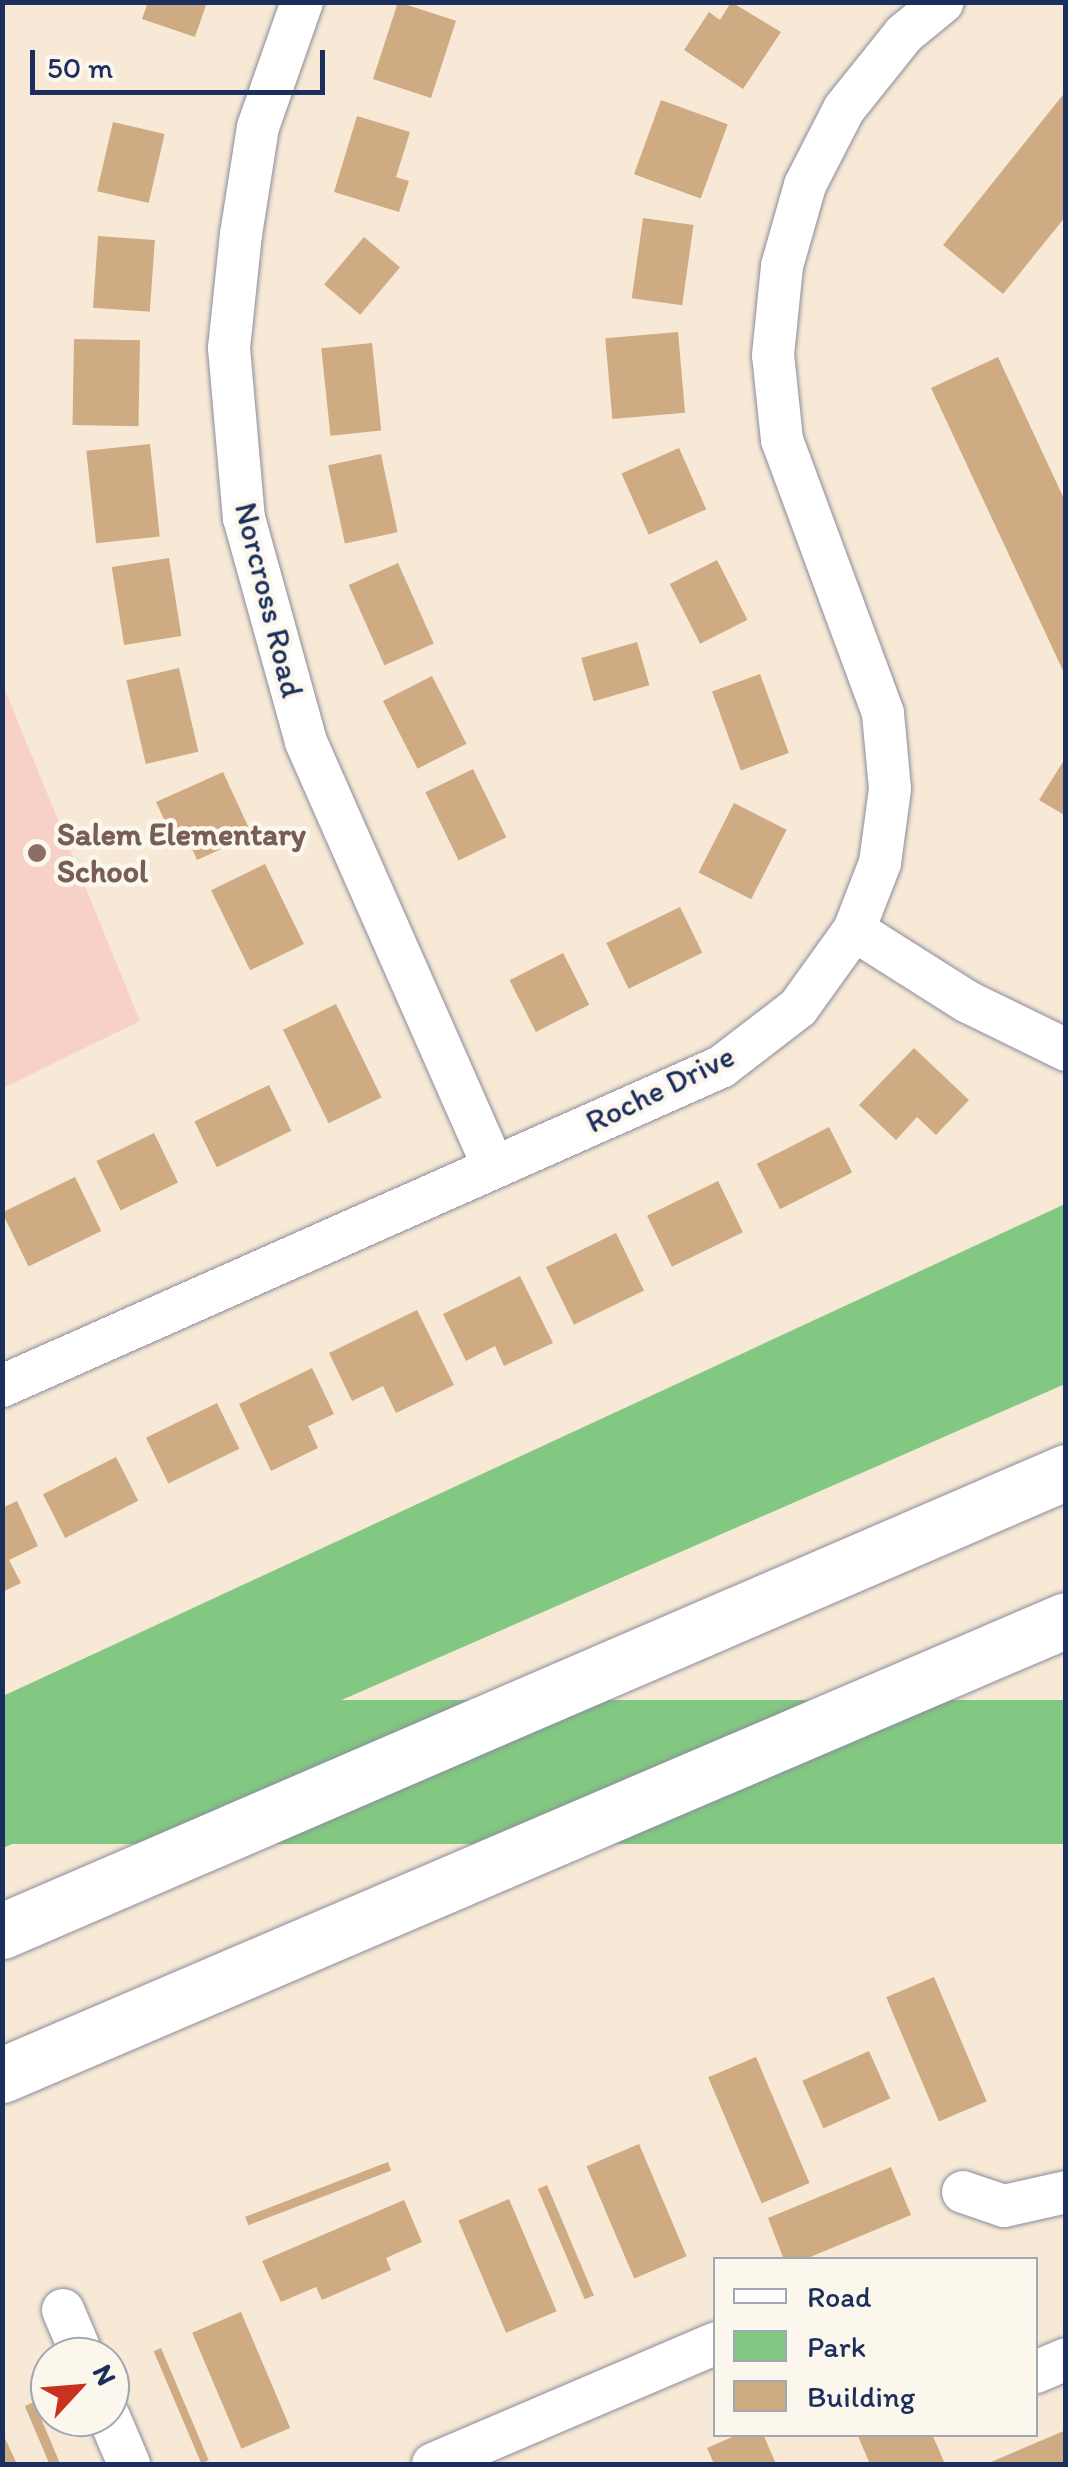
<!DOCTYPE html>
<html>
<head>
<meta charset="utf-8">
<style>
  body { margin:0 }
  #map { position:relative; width:1068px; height:2467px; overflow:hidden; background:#f8e9d6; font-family:Itim,sans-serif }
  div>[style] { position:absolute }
  .built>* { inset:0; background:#f7d1c8 }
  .green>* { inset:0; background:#82c782; transform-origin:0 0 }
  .building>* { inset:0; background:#ceab82; transform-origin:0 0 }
  .roads { filter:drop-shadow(0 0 2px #8a8c9a) drop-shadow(0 0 2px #8a8c9a) }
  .minor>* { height:42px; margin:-21px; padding:0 21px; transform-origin:21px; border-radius:21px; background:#fff }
  .highway>* { height:55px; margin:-27.5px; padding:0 27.5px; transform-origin:27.5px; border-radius:27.5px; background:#fff }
  .dots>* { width:28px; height:28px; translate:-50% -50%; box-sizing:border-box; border:5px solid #fbf7ec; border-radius:50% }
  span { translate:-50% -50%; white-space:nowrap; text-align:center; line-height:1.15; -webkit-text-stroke:9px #fbf7ec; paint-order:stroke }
  .street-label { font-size:32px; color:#1b2f5e }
  .education-label { font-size:32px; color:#785e54; font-weight:700 }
  .left { translate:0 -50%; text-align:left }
  .frame { position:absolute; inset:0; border:5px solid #1b2f5e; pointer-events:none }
  .legend { position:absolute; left:713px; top:2257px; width:325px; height:180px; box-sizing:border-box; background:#fbf7ec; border:2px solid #a1a7b3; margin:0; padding:12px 18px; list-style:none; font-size:30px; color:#1b2f5e }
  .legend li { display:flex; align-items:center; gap:20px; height:50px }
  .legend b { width:50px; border:2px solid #a1a7b3 }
  .north { position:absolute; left:30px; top:2337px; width:100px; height:100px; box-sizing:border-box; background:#fbf7ec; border:2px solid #a1a7b3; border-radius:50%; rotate:64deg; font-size:28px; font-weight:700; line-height:40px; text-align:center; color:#1b2f5e }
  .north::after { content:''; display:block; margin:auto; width:35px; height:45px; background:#c8321e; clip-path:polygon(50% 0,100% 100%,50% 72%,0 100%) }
  .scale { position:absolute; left:30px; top:50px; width:295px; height:45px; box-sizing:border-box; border:5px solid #1b2f5e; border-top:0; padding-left:12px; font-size:30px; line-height:35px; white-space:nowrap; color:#1b2f5e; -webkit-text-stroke:8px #fbf7ec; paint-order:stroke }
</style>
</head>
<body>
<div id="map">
  <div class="built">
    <i style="clip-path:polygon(3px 685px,140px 1021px,3px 1088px,2px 1088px)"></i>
  </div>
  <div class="green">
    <i style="clip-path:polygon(1065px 1204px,1065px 1384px,3px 1848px,3px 1696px)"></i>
    <i style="left:1065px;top:1700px;width:144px;height:1156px;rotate:90deg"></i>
  </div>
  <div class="building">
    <i style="clip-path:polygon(148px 2px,207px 2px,195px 37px,142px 19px)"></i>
    <i style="left:398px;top:2px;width:61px;height:81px;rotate:18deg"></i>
    <i style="clip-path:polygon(731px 2px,781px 32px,743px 89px,684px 50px,709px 12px,720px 20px)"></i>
    <i style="clip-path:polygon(1066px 91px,1066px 216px,1003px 294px,943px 245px)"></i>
    <i style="left:661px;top:100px;width:71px;height:79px;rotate:20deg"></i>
    <i style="clip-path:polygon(357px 116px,410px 132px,396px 177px,409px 181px,399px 212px,334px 192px)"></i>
    <i style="left:113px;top:122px;width:53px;height:71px;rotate:13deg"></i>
    <i style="left:643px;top:218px;width:51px;height:81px;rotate:8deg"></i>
    <i style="left:98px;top:236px;width:57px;height:72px;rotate:4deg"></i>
    <i style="left:364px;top:237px;width:47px;height:62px;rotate:40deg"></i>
    <i style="left:678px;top:332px;width:81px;height:73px;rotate:85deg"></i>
    <i style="left:74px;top:339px;width:66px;height:86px;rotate:1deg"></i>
    <i style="left:372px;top:343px;width:88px;height:51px;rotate:84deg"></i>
    <i style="clip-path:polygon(998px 357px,1066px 503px,1066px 677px,931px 388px)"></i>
    <i style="left:150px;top:444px;width:93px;height:64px;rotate:84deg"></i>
    <i style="left:679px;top:448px;width:67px;height:63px;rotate:66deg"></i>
    <i style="left:381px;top:454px;width:80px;height:54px;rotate:78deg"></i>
    <i style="left:169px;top:558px;width:79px;height:58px;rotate:81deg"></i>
    <i style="left:717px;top:560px;width:67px;height:53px;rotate:63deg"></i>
    <i style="left:398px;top:563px;width:88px;height:54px;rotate:66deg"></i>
    <i style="left:637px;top:642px;width:45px;height:58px;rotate:74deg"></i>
    <i style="left:179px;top:668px;width:86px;height:54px;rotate:77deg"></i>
    <i style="left:760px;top:674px;width:84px;height:51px;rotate:70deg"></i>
    <i style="left:432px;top:676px;width:76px;height:55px;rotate:63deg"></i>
    <i style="clip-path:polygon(1066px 757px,1066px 816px,1039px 800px)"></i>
    <i style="left:473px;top:769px;width:76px;height:53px;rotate:64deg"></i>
    <i style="clip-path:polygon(223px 772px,252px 835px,197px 860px,188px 839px,176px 845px,156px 802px)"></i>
    <i style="left:734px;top:803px;width:59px;height:78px;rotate:27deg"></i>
    <i style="left:265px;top:864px;width:89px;height:60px;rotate:64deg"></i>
    <i style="left:680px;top:907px;width:51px;height:82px;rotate:64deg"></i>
    <i style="left:563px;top:953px;width:58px;height:60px;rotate:63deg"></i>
    <i style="left:336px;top:1004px;width:104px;height:59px;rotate:64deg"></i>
    <i style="clip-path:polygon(914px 1048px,969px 1100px,936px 1135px,917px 1117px,896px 1140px,859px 1105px)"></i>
    <i style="left:269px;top:1085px;width:51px;height:83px;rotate:64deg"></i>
    <i style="left:829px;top:1127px;width:51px;height:81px;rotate:63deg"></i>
    <i style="left:154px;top:1133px;width:55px;height:64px;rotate:64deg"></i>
    <i style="left:75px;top:1177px;width:60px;height:81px;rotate:64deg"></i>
    <i style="left:718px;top:1181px;width:57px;height:79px;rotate:64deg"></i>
    <i style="left:616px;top:1233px;width:64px;height:78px;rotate:64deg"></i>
    <i style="clip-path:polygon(520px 1276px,553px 1343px,504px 1366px,495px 1346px,466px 1361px,443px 1314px)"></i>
    <i style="clip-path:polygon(417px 1310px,454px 1385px,396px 1413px,383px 1386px,352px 1401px,329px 1353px)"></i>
    <i style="clip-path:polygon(312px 1368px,334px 1414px,308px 1426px,318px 1448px,271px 1471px,239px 1404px)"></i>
    <i style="left:217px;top:1403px;width:51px;height:79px;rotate:64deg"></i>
    <i style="left:116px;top:1457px;width:49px;height:82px;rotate:63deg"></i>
    <i style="clip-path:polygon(17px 1501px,38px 1546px,9px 1560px,21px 1583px,2px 1592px,2px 1508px)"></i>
    <i style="left:934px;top:1977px;width:135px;height:52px;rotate:67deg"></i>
    <i style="left:869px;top:2051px;width:52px;height:73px;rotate:66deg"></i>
    <i style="left:756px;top:2057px;width:137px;height:52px;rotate:67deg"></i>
    <i style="left:639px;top:2144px;width:122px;height:57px;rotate:67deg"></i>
    <i style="left:388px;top:2162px;width:9px;height:153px;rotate:69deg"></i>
    <i style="clip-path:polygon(891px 2167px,911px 2215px,803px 2260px,784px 2260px,768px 2218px)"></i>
    <i style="left:547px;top:2185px;width:120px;height:10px;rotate:67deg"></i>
    <i style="left:509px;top:2199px;width:122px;height:55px;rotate:67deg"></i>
    <i style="clip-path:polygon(404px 2200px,422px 2242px,386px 2258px,391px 2270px,322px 2300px,316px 2287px,281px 2302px,262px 2261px)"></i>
    <i style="left:241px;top:2312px;width:126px;height:53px;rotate:67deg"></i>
    <i style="left:161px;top:2348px;width:122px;height:8px;rotate:67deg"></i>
    <i style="left:34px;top:2402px;width:67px;height:10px;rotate:67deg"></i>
    <i style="clip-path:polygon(1066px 2430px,1066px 2464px,986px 2464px)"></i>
    <i style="clip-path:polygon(2px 2432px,17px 2464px,2px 2464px)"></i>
    <i style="clip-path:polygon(739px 2434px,763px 2434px,776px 2464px,714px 2464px,707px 2448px)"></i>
    <i style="clip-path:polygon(857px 2434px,932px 2434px,945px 2464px,870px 2464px)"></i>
  </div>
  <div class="roads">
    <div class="minor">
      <i style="left:302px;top:2px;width:133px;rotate:109.4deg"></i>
      <i style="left:258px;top:127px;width:108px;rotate:99deg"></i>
      <i style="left:241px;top:234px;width:115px;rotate:96deg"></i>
      <i style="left:229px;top:348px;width:171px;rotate:85deg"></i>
      <i style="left:244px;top:518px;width:232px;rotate:74.5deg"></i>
      <i style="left:306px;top:742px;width:463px;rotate:66.2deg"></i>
      <i style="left:854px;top:930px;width:135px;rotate:32.3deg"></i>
      <i style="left:968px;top:1002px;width:109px;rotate:26.1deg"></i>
      <i style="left:2px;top:1386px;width:787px;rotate:-23.93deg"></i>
      <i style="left:721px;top:1067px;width:97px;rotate:-37.5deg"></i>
      <i style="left:798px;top:1008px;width:96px;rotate:-54.3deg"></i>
      <i style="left:854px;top:930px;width:72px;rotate:-68.8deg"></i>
      <i style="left:880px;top:863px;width:75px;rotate:-82.3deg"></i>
      <i style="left:890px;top:789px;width:76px;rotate:-95.3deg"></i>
      <i style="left:883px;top:713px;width:291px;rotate:-110.3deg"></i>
      <i style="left:782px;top:440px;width:85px;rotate:-96deg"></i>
      <i style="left:773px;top:355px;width:89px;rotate:-84.2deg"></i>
      <i style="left:782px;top:266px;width:84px;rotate:-74.1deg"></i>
      <i style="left:805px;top:185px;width:85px;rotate:-62.8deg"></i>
      <i style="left:844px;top:109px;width:96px;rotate:-51.3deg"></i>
      <i style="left:904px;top:34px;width:50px;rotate:-39.4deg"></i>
      <i style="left:963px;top:2192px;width:43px;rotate:18.9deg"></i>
      <i style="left:1004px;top:2206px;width:64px;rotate:-12.7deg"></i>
      <i style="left:63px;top:2310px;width:51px;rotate:66.9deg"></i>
      <i style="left:1036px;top:2372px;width:33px;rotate:-23deg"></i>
      <i style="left:109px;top:2417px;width:51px;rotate:66.9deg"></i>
      <i style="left:433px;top:2464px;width:308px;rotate:-23.1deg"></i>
    </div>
    <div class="highway">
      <i style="left:2px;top:1931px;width:1159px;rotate:-23.33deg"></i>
      <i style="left:2px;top:2075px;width:1157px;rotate:-23.15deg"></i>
    </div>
  </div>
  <div class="dots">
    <i style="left:37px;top:853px;background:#8d6e63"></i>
  </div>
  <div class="street-label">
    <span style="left:269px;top:600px;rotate:76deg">Norcross Road</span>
    <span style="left:660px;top:1089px;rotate:-26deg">Roche Drive</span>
  </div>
  <div class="education-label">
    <span class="left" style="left:57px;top:853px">Salem Elementary<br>School</span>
  </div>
  <div class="frame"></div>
  <ul class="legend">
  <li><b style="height:12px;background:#fff"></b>Road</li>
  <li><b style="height:28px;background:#82c782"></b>Park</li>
  <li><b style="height:28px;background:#ceab82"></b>Building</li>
  </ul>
  <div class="north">N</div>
  <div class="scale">50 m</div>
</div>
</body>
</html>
